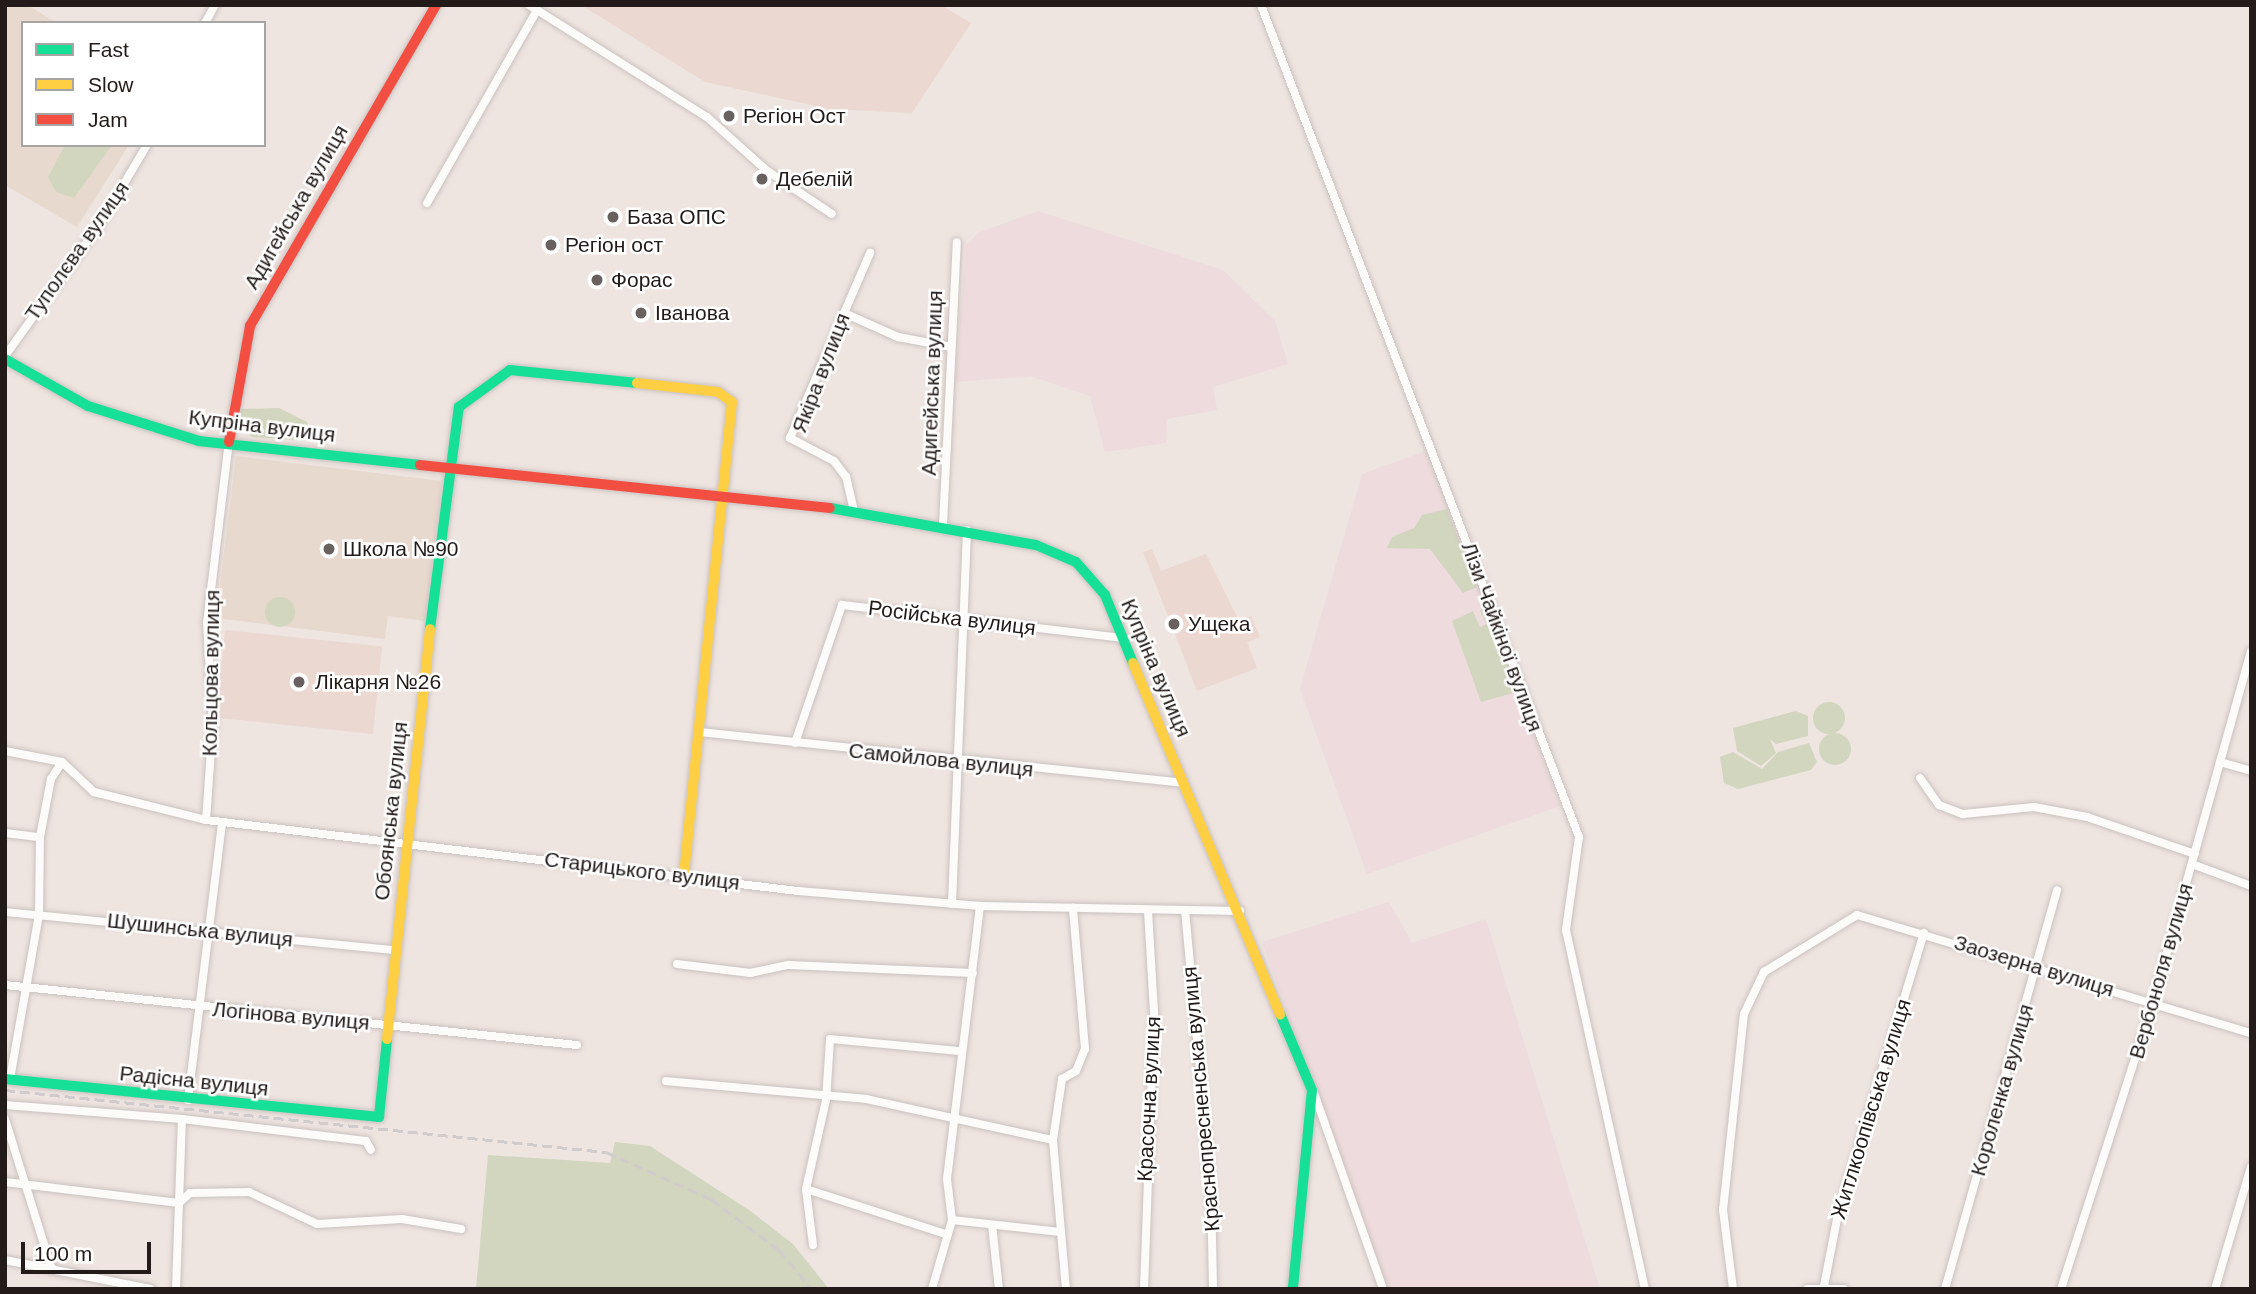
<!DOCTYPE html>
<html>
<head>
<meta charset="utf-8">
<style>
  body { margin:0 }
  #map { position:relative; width:2256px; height:1294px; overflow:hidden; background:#eee4e0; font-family:Arial,sans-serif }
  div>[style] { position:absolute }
  .built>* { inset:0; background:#ebd8d0; transform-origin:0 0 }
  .industrial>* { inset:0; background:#eedbdd }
  .education>* { inset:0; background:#e8d9cf }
  .green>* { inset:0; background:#d2d6bf }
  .round { border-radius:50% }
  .roads { filter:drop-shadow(0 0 2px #cac2bf) drop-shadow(0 0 2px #cac2bf) }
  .street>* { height:8px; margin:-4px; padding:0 4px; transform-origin:4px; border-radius:4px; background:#fcfbfa }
  .fast>* { height:10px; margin:-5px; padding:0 5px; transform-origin:5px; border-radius:5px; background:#16e098 }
  .slow>* { height:10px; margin:-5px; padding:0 5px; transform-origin:5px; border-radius:5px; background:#ffcf43 }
  .jam>* { height:10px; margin:-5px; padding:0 5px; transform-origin:5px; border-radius:5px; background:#f24e42 }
  .rail>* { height:2.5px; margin-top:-1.25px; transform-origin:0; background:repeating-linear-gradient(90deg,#cfcccb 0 10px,transparent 0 15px) }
  .dots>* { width:19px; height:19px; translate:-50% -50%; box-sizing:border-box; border:4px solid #fff; border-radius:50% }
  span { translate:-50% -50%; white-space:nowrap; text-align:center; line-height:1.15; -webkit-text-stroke:5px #fff; paint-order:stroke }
  .poi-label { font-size:21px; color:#221b19 }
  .left { translate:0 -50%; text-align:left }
  .street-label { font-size:21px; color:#221b19 }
  .frame { position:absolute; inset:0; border:7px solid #221b19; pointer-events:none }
  .legend { position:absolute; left:21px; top:21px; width:245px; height:126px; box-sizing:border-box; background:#fff; border:2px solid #a7a4a3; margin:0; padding:9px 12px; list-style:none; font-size:21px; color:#221b19 }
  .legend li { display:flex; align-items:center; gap:14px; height:35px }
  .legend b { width:35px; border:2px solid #a7a4a3 }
  .scale { position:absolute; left:21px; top:1242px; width:130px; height:32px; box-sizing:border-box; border:4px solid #221b19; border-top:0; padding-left:9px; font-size:21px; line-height:24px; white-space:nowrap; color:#221b19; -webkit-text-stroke:5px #fff; paint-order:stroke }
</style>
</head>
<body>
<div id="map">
  <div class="built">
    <i style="clip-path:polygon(581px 5px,941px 5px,971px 23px,912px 113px,830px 109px,705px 82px)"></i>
    <i style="clip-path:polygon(1152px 549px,1161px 571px,1206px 554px,1239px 621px,1251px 616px,1260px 637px,1247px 642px,1257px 668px,1197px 691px,1143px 552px)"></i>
    <i style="left:225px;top:630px;width:158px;height:88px;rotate:6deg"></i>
  </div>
  <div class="industrial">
    <i style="clip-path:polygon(1038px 211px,1223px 270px,1275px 321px,1288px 364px,1213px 387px,1217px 410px,1167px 419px,1166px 443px,1105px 452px,1090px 396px,1031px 376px,955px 382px,966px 246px,978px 233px)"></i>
    <i style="clip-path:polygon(1429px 450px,1560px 806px,1367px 874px,1300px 689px,1362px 474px)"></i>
    <i style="clip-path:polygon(1389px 902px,1412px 943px,1486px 919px,1600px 1289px,1387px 1289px,1262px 942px)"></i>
  </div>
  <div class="education">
    <i style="clip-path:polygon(5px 5px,27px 5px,57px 23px,23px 23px,23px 145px,129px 145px,77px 227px,5px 185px)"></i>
    <i style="clip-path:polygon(236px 456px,442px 481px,425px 621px,388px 616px,385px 639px,216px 618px)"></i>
  </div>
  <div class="green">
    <i style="clip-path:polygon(65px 145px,112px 145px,74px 198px,56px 192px,48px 177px)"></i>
    <i style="clip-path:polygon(279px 408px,307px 422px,312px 441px,252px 437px,237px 422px,241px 409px)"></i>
    <i style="clip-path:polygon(1447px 509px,1477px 587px,1463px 593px,1430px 549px,1387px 548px,1392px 537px,1414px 528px,1422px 515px)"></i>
    <i class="round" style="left:265px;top:597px;width:30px;height:30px"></i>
    <i style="clip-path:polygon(1487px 607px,1517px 692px,1481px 702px,1452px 621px,1473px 611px,1480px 627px,1486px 624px,1480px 610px)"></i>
    <i class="round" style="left:1813px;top:702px;width:32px;height:32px"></i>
    <i style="clip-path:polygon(1796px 711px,1808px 716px,1808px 736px,1776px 744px,1770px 739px,1776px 753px,1761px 766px,1737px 751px,1733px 728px)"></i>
    <i class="round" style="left:1819px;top:733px;width:32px;height:32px"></i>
    <i style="clip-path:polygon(1809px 743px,1817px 762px,1811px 770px,1738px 789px,1724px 783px,1720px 757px,1733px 752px,1762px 769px,1778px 752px)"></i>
    <i style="clip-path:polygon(615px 1142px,650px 1146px,749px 1210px,793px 1244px,829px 1289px,476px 1289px,488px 1155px,610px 1163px)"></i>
  </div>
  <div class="roads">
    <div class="street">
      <i style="left:529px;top:5px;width:210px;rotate:32.2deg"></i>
      <i style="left:707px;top:117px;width:79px;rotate:41.9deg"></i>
      <i style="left:766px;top:170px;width:79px;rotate:33.7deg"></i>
      <i style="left:1261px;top:5px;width:891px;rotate:69.08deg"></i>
      <i style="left:1579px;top:837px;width:94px;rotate:98deg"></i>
      <i style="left:1566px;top:930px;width:368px;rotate:77.6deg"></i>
      <i style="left:205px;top:23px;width:21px;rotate:-61deg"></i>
      <i style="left:427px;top:203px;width:222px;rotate:-60.3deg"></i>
      <i style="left:844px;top:313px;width:59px;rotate:24deg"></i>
      <i style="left:898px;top:337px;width:54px;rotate:10.7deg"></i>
      <i style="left:5px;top:356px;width:163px;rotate:-54.3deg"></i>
      <i style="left:100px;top:224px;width:92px;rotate:-59.3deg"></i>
      <i style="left:854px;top:511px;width:35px;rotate:-103deg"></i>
      <i style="left:846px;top:477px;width:20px;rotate:-127deg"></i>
      <i style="left:834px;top:461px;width:50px;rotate:-152.4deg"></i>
      <i style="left:790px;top:438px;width:202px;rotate:-66.6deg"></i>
      <i style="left:943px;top:525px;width:283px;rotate:-87.2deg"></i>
      <i style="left:699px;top:732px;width:487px;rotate:6deg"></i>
      <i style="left:795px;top:743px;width:146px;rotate:-71.2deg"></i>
      <i style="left:842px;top:605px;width:284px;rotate:6.7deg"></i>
      <i style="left:5px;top:751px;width:58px;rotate:10.9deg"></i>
      <i style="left:62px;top:762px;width:44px;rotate:43.2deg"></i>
      <i style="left:94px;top:792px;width:115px;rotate:14deg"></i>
      <i style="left:206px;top:820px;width:596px;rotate:6.84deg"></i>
      <i style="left:798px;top:891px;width:183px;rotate:4.7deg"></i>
      <i style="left:980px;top:906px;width:260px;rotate:1.1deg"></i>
      <i style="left:2220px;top:762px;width:32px;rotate:16deg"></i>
      <i style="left:1920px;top:778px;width:33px;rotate:55deg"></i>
      <i style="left:1939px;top:805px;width:26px;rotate:21deg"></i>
      <i style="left:1963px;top:814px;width:71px;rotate:-5.6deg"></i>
      <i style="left:2034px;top:807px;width:54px;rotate:10.7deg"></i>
      <i style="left:2087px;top:817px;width:114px;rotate:18.9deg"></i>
      <i style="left:206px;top:820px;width:97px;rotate:-85.9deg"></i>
      <i style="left:213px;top:723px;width:100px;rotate:-93.4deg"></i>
      <i style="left:207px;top:623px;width:182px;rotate:-83.1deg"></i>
      <i style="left:5px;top:833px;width:35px;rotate:7deg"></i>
      <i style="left:2192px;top:864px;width:63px;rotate:20.4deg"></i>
      <i style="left:952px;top:904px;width:374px;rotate:-87.7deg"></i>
      <i style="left:1185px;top:910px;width:282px;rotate:84.7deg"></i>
      <i style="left:1211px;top:1191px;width:98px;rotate:88.8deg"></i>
      <i style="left:5px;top:912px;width:392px;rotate:5.6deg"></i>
      <i style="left:677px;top:964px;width:74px;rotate:7deg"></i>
      <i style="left:750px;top:973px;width:40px;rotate:-12deg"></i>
      <i style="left:789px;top:965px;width:184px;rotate:2.5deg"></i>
      <i style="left:5px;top:985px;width:575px;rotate:5.99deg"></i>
      <i style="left:10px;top:1079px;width:167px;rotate:-80deg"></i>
      <i style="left:39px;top:915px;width:78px;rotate:-89.3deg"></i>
      <i style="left:40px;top:837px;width:59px;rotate:-79.3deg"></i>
      <i style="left:51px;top:779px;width:20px;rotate:-57deg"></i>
      <i style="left:666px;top:1081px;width:201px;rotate:5.1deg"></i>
      <i style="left:866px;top:1099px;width:191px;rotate:12.4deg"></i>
      <i style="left:1313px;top:1090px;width:211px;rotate:70.6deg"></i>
      <i style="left:188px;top:1100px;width:280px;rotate:-83deg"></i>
      <i style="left:5px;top:1105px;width:178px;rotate:4.5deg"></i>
      <i style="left:182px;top:1119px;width:185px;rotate:6.8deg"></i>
      <i style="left:366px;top:1141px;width:10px;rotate:61deg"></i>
      <i style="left:5px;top:1119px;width:158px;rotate:72.7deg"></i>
      <i style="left:5px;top:1182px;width:175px;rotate:6.9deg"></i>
      <i style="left:179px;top:1203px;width:15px;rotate:-42deg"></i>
      <i style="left:190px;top:1193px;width:59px;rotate:-1deg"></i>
      <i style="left:249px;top:1192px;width:75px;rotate:25.2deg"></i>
      <i style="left:317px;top:1224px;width:85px;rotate:-3.4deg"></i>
      <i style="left:402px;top:1219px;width:60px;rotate:9.6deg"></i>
      <i style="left:806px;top:1189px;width:149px;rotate:17.9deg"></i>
      <i style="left:952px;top:1220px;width:109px;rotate:6.3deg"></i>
      <i style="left:992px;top:1225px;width:64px;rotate:83.8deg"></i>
      <i style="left:813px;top:1245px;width:56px;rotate:-97.1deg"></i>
      <i style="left:806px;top:1189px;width:91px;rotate:-77.3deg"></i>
      <i style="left:826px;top:1100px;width:61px;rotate:-86.2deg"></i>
      <i style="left:830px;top:1039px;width:131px;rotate:5.3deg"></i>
      <i style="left:5px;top:1260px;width:148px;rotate:11.3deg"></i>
      <i style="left:1824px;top:1286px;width:68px;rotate:-79deg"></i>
      <i style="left:1837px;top:1219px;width:299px;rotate:-73.1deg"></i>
      <i style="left:176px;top:1289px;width:170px;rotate:-88deg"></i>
      <i style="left:932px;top:1289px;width:72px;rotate:-73.8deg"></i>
      <i style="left:952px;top:1220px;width:41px;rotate:-97deg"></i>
      <i style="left:947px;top:1179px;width:275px;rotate:-83.1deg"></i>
      <i style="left:1066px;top:1289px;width:150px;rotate:-95deg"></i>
      <i style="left:1053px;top:1140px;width:62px;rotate:-81.6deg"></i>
      <i style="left:1062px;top:1079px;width:16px;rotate:-30deg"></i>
      <i style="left:1076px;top:1071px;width:24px;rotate:-68deg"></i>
      <i style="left:1085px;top:1049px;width:142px;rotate:-94.9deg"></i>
      <i style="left:1144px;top:1289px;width:277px;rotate:-87.9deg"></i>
      <i style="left:1154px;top:1012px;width:102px;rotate:-93.4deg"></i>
      <i style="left:1733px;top:1289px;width:80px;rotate:-97.2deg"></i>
      <i style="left:1723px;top:1210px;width:197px;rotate:-83.9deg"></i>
      <i style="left:1744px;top:1014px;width:47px;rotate:-64.5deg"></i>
      <i style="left:1764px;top:972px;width:109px;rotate:-31.5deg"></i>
      <i style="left:1857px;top:915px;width:411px;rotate:16.7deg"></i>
      <i style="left:1807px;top:1289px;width:37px"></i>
      <i style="left:1945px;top:1289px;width:414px;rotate:-74.3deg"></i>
      <i style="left:2061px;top:1289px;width:301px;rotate:-72.2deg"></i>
      <i style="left:2153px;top:1002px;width:364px;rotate:-74.4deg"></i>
      <i style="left:2215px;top:1289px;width:127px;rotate:-73.6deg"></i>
    </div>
    <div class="fast">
      <i style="left:5px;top:359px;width:95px;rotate:29.5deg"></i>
      <i style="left:88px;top:406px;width:116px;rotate:17.5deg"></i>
      <i style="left:199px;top:441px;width:222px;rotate:6.2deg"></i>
      <i style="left:830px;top:508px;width:209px;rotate:10.2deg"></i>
      <i style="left:1036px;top:545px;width:43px;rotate:23deg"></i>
      <i style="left:1076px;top:562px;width:44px;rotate:48.7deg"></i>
      <i style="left:1105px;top:595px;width:74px;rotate:67.6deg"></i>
      <i style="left:430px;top:629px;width:224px;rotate:-82.6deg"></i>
      <i style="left:459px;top:407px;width:63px;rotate:-36deg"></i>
      <i style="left:510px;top:370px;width:128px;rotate:5.8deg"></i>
      <i style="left:1280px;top:1014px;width:82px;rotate:67.2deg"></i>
      <i style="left:1312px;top:1090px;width:200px;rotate:95.5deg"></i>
      <i style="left:5px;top:1079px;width:376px;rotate:5.8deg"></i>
      <i style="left:379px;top:1117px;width:78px;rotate:-84.1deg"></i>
    </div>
    <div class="slow">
      <i style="left:637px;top:383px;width:81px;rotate:6.3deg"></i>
      <i style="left:718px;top:392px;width:17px;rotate:36deg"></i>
      <i style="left:732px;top:402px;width:475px;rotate:95.8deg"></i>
      <i style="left:1133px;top:663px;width:381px;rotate:67.3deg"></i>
      <i style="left:387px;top:1039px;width:412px;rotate:-84deg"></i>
    </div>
    <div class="jam">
      <i style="left:229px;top:442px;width:118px;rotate:-79.7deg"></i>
      <i style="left:250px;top:326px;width:371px;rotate:-59.9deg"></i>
      <i style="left:420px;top:465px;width:412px;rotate:6deg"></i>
    </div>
  </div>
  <div class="rail">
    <i style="left:5px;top:1090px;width:604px;rotate:5.89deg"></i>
    <i style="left:606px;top:1152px;width:115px;rotate:24.1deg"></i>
    <i style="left:711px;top:1199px;width:85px;rotate:36.9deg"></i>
    <i style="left:779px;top:1250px;width:51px;rotate:49.8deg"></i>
  </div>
  <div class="dots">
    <i style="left:729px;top:116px;background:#69615f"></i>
    <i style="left:762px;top:179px;background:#69615f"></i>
    <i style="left:613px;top:217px;background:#69615f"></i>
    <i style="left:551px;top:245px;background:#69615f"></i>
    <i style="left:597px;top:280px;background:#69615f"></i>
    <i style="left:641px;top:313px;background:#69615f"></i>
    <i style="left:329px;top:549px;background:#69615f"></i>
    <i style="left:1174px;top:624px;background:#69615f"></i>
    <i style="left:299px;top:682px;background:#69615f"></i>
  </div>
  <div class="poi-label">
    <span class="left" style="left:743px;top:116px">Регіон Ост</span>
    <span class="left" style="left:776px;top:179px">Дебелій</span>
    <span class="left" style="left:627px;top:217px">База ОПС</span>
    <span class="left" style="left:565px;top:245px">Регіон ост</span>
    <span class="left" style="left:611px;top:280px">Форас</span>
    <span class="left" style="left:655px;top:313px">Іванова</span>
    <span class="left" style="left:343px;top:549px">Школа №90</span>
    <span class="left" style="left:1188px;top:624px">Ущека</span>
    <span class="left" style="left:315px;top:682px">Лікарня №26</span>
  </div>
  <div class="street-label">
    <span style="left:296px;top:207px;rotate:-60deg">Адигейська вулиця</span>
    <span style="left:77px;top:251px;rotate:-55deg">Туполєва вулиця</span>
    <span style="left:821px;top:373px;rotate:-69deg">Якіра вулиця</span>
    <span style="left:932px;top:383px;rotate:-88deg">Адигейська вулиця</span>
    <span style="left:262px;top:426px;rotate:7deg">Купріна вулиця</span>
    <span style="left:952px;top:618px;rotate:7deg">Російська вулиця</span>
    <span style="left:1502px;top:637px;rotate:70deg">Лізи Чайкіної вулиця</span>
    <span style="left:1156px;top:668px;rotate:67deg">Купріна вулиця</span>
    <span style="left:211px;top:673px;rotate:-89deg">Кольцова вулиця</span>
    <span style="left:941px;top:760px;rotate:6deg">Самойлова вулиця</span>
    <span style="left:391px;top:811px;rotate:-84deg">Обоянська вулиця</span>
    <span style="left:642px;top:871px;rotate:7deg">Старицького вулиця</span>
    <span style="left:200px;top:930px;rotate:6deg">Шушинська вулиця</span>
    <span style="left:2034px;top:966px;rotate:17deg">Заозерна вулиця</span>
    <span style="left:2161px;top:971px;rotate:-74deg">Вербоноля вулиця</span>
    <span style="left:291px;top:1016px;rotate:5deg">Логінова вулиця</span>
    <span style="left:194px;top:1081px;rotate:6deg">Радісна вулиця</span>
    <span style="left:2002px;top:1090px;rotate:-74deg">Короленка вулиця</span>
    <span style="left:1149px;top:1099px;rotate:-87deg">Красочна вулиця</span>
    <span style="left:1201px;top:1099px;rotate:-95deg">Краснопресненська вулиця</span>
    <span style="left:1871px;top:1109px;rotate:-73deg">Житлкоопівська вулиця</span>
  </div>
  <div class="frame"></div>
  <ul class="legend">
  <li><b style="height:9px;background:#16e098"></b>Fast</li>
  <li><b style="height:9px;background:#ffcf43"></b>Slow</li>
  <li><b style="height:9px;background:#f24e42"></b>Jam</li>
  </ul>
  <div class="scale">100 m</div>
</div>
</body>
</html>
